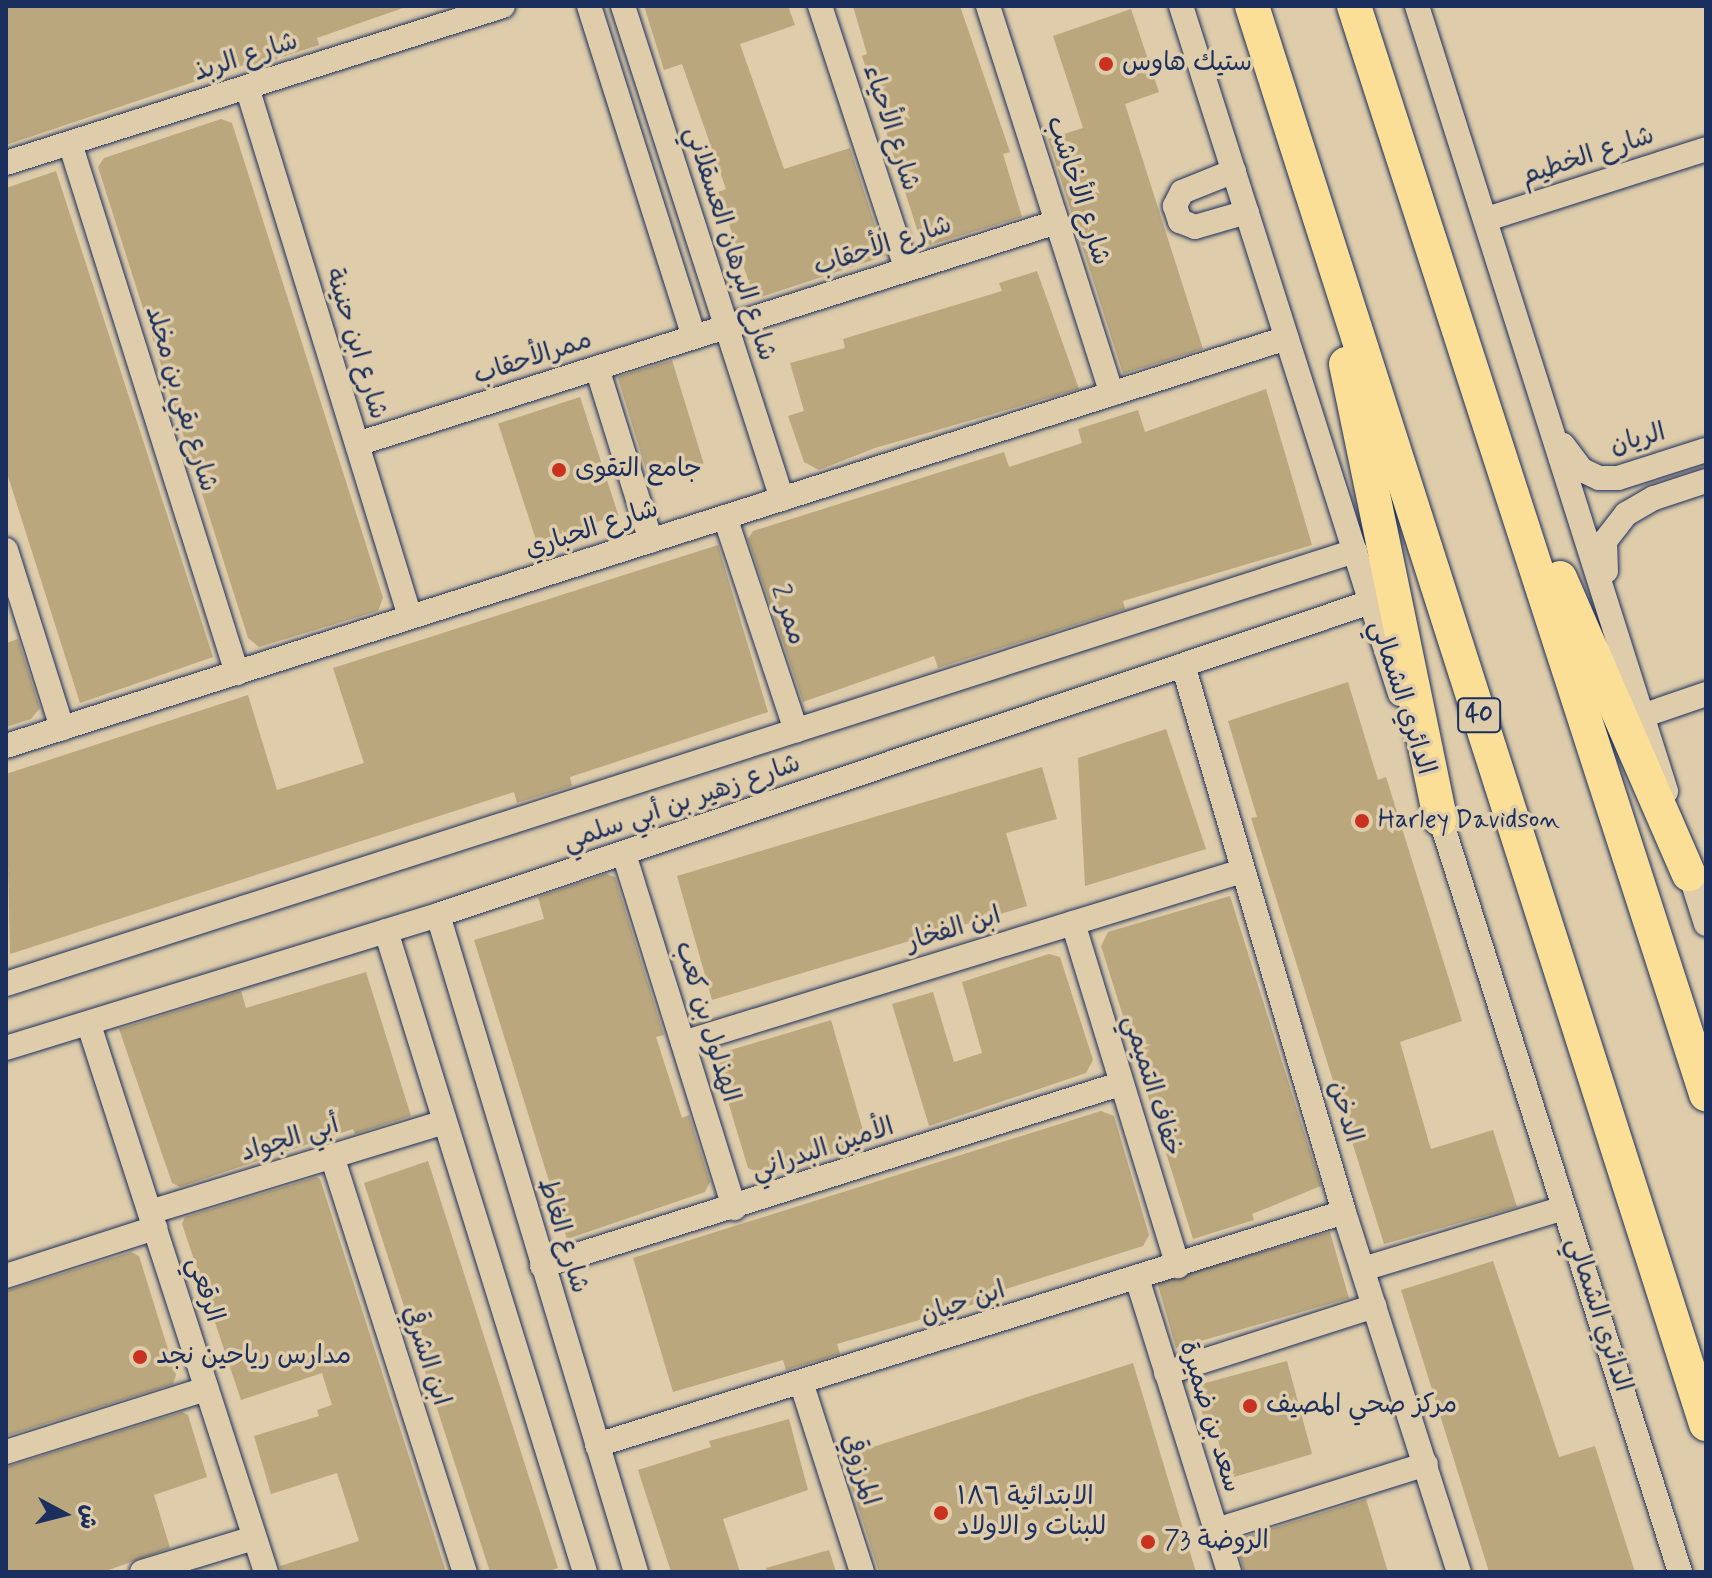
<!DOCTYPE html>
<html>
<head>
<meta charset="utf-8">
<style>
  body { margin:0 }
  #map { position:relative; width:1712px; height:1578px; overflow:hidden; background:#deccaa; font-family:Mynerve,"Playpen Sans Arabic",sans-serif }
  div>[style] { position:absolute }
  .building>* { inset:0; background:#bba77d; transform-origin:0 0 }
  .roads { filter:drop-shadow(0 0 2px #1b2f5e) drop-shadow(0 0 2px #1b2f5e) }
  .minor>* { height:24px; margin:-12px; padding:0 12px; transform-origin:12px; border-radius:12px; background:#deccaa }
  .highway>* { height:34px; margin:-17px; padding:0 17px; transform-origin:17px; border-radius:17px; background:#fbdf96 }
  .dots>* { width:22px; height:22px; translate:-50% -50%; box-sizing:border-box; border:4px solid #deccaa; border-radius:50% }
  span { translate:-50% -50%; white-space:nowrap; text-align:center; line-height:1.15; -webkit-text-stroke:7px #deccaa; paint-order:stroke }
  .shield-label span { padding:2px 6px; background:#deccaa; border:2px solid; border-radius:6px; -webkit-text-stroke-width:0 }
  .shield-label { font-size:24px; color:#1b2f5e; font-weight:700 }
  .street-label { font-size:26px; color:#1b2f5e }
  .poi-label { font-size:26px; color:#1b2f5e }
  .left { translate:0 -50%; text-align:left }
  .frame { position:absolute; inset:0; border:8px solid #1b2f5e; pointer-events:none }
  .north { position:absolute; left:24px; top:1474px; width:80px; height:80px; -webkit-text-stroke:6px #deccaa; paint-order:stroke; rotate:97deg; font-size:22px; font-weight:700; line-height:32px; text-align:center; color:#1b2f5e }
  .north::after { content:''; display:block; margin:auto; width:28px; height:36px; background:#1b2f5e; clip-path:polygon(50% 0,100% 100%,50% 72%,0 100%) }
</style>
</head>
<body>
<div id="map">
  <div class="building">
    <i style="clip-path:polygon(6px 6px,403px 6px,403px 8px,317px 38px,319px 45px,254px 66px,253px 62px,6px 145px)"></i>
    <i style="clip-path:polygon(644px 6px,788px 6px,795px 25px,740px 44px,784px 169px,850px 148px,885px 256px,761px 297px,752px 291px,718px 192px,726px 189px,682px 64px,664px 70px)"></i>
    <i style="clip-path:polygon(853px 6px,960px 6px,1010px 152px,1003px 154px,1022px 217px,930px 245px,920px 239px,862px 56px,867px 54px)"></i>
    <i style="clip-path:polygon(1131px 9px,1159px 92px,1125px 104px,1203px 349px,1123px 374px,1048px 139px,1083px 128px,1053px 36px)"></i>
    <i style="clip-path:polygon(221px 119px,232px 123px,383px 598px,378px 611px,259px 647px,248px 638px,98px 167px,104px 158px)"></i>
    <i style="clip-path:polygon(56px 171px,213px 657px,80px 703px,6px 470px,6px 188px)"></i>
    <i style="clip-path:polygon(1037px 271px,1079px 389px,875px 448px,819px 470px,804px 462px,788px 416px,804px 411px,790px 363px,845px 348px,843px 339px,1002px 291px,999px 283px)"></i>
    <i style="left:672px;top:360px;width:108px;height:57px;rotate:73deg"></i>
    <i style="clip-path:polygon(1266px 389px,1312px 545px,1123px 601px,1125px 609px,938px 668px,934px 656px,803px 702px,748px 539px,753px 531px,1004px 452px,1009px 467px,1082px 443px,1078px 429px,1138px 410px,1145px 432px)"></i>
    <i style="left:580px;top:397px;width:124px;height:86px;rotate:72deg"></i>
    <i style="clip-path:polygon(718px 545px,768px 712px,570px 777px,572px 786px,517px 803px,514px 792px,10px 954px,6px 774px,248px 695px,277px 790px,364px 763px,333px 668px)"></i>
    <i style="clip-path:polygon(18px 639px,40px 708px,31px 719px,6px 727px,6px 643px)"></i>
    <i style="clip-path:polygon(1348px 682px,1378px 780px,1386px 777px,1462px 1021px,1400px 1042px,1429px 1143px,1431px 1149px,1493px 1130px,1517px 1207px,1384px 1244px,1261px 850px,1251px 818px,1257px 817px,1228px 721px)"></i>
    <i style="clip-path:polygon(1166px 729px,1206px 849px,1085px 886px,1078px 758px)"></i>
    <i style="clip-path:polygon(1042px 767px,1057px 819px,1006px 833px,1027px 906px,712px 1000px,677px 876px)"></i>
    <i style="clip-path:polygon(606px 874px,615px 877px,664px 1035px,656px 1037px,682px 1118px,689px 1115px,710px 1182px,705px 1192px,567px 1239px,474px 940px,544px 919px,538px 897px)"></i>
    <i style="clip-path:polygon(1230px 896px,1321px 1186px,1252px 1214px,1254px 1220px,1193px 1239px,1101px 946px,1108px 932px)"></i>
    <i style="clip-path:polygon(1049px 954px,1060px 957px,1093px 1060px,1086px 1073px,929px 1126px,892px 1004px,933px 992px,954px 1062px,982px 1053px,962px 982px)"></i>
    <i style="clip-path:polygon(366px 972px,411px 1116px,355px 1134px,353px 1129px,180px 1187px,172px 1183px,119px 1029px,241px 991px,246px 1008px)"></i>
    <i style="clip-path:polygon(831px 1020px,867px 1144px,761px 1174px,748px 1168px,714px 1055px)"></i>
    <i style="clip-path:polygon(1101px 1111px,1114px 1116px,1149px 1235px,1143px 1246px,993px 1293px,995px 1298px,837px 1344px,840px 1354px,786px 1370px,783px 1360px,673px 1392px,633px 1258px)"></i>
    <i style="clip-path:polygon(428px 1161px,558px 1568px,546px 1572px,490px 1572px,364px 1183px)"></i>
    <i style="clip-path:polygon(316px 1177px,320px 1179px,446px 1572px,281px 1572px,280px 1566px,359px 1541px,337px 1473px,271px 1494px,254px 1436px,319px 1416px,317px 1410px,332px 1405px,322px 1373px,241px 1400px,182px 1224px,185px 1217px)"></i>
    <i style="left:1330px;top:1232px;width:69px;height:180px;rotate:74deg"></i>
    <i style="clip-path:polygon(131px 1252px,139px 1256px,176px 1375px,173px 1384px,6px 1436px,6px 1291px)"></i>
    <i style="clip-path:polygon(1493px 1261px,1559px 1457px,1595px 1446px,1635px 1572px,1489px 1572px,1401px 1290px)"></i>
    <i style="clip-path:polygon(1287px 1361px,1312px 1454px,1234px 1477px,1231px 1467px,1226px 1468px,1214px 1426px,1207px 1429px,1194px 1386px)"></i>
    <i style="clip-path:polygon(1133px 1363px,1196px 1572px,879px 1572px,842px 1457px)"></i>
    <i style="clip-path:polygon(182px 1412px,188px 1415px,207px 1477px,154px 1495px,170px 1548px,103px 1572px,6px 1572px,6px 1467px)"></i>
    <i style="clip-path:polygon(789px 1419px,808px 1490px,723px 1519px,740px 1572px,671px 1572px,638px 1470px,711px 1447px,709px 1441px)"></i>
    <i style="clip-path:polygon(1366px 1499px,1388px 1572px,1244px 1572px,1235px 1540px)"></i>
    <i style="clip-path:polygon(829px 1550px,836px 1572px,767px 1572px,766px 1568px)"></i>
  </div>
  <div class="roads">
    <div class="minor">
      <i style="left:589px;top:6px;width:347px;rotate:72.4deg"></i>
      <i style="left:623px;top:6px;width:518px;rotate:72.12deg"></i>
      <i style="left:820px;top:6px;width:276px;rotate:71.8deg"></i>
      <i style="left:988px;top:6px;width:407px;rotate:72.3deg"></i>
      <i style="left:1181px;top:6px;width:722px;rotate:72.34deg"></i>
      <i style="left:1417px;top:6px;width:824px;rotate:72.4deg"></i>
      <i style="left:247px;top:87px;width:554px;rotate:72.9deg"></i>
      <i style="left:70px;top:143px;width:556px;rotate:72.51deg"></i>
      <i style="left:6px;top:163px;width:521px;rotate:-17.53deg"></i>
      <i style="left:1234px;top:171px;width:56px;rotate:158deg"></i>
      <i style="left:1182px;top:192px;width:16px;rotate:117deg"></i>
      <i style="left:1175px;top:206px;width:16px;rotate:72deg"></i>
      <i style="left:1180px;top:221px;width:16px;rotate:22deg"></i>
      <i style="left:1195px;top:227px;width:54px;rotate:-16.1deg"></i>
      <i style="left:1487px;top:219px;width:230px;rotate:-17.7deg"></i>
      <i style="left:597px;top:368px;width:181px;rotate:72.7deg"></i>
      <i style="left:357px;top:444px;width:734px;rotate:-17.6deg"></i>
      <i style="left:1563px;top:445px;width:31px;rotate:53deg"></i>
      <i style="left:1582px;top:470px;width:19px;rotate:25deg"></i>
      <i style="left:1599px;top:478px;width:19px"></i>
      <i style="left:1618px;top:478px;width:92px;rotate:-17.7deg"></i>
      <i style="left:725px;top:517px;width:225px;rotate:71.6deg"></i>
      <i style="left:6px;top:550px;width:187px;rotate:72.5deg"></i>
      <i style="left:1606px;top:571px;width:30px;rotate:-92deg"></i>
      <i style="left:1605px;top:541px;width:34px;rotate:-52deg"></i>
      <i style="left:1626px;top:514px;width:32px;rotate:-30deg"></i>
      <i style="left:1654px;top:498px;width:55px;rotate:-18.1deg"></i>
      <i style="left:1183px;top:665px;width:570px;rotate:73.6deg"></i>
      <i style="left:1344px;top:1212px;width:378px;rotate:72.3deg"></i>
      <i style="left:1645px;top:715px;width:65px;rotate:-19deg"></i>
      <i style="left:6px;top:746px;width:1344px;rotate:-17.67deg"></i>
      <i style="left:1436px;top:805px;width:805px;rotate:72.35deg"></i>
      <i style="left:624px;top:854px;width:371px;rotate:72.7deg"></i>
      <i style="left:1686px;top:861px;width:66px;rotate:72.4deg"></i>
      <i style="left:438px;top:915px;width:686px;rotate:73.23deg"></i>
      <i style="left:1073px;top:923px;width:359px;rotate:73deg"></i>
      <i style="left:386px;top:931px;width:671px;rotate:72.75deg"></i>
      <i style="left:6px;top:984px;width:1417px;rotate:-17.8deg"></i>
      <i style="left:89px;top:1025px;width:575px;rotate:72.07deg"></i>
      <i style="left:683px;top:1043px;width:585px;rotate:-17.1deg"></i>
      <i style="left:6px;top:1048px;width:452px;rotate:-17.1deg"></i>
      <i style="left:438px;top:915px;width:984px;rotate:-18.55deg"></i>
      <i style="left:332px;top:1156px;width:437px;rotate:72.3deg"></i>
      <i style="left:150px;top:1212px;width:308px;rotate:-17deg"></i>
      <i style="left:542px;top:1266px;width:606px;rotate:-17.48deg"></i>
      <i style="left:1363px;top:1269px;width:210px;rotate:-16.9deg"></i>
      <i style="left:6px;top:1276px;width:157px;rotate:-17.9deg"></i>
      <i style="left:1137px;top:1278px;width:308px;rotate:72.6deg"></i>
      <i style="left:1166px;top:1373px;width:219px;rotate:-17.8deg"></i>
      <i style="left:802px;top:1385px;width:196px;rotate:72.2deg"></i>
      <i style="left:597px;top:1445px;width:782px;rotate:-17.32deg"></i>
      <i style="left:6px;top:1452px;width:210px;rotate:-17.5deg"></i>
      <i style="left:1216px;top:1530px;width:220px;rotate:-17.4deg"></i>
      <i style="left:142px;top:1572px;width:117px;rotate:-16.9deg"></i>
    </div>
    <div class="highway">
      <i style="left:1252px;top:6px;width:1489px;rotate:72.25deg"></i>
      <i style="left:1354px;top:6px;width:1144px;rotate:72.07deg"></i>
      <i style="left:1346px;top:364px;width:465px;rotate:78.3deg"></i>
      <i style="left:1560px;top:578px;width:323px;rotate:66.5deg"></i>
    </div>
  </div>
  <div class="dots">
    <i style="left:1106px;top:64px;background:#c8321e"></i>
    <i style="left:559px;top:470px;background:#c8321e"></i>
    <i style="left:1362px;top:821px;background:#c8321e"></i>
    <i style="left:140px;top:1357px;background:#c8321e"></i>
    <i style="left:1250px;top:1406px;background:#c8321e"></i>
    <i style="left:941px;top:1513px;background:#c8321e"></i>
    <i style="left:1148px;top:1542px;background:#c8321e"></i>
  </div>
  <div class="shield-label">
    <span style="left:1479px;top:715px">40</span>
  </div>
  <div class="street-label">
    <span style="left:246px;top:58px;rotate:-18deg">شارع الربذ</span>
    <span style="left:890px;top:128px;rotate:72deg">شارع الأحياء</span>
    <span style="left:1588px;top:157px;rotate:-18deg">شارع الخطيم</span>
    <span style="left:1077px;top:191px;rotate:72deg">شارع الأخاشب</span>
    <span style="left:729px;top:244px;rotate:72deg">شارع البرهان العسقلاني</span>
    <span style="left:883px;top:247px;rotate:-18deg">شارع الأحقاب</span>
    <span style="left:355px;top:344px;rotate:73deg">شارع ابن حنينة</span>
    <span style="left:533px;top:359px;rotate:-18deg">ممرالأحقاب</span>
    <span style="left:180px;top:399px;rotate:73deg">شارع بقي بن مخلد</span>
    <span style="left:1638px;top:440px;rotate:-15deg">الريان</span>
    <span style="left:592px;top:530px;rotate:-18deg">شارع الحباري</span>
    <span style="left:787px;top:615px;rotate:72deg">ممر 2</span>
    <span style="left:1401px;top:698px;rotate:72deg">الدائري الشمالي</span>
    <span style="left:682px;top:804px;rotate:-19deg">شارع زهير بن أبي سلمي</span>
    <span style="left:954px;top:930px;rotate:-17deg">ابن الفخار</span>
    <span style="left:706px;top:1022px;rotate:73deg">الهذلول بن كعب</span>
    <span style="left:1151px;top:1086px;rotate:73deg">خفاف التميمي</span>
    <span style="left:1344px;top:1112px;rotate:73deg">الدخن</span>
    <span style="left:290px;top:1140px;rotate:-17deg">أبي الجواد</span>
    <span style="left:823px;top:1150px;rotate:-18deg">الأمين البدراني</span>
    <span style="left:562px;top:1236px;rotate:73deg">شارع الغاط</span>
    <span style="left:204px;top:1290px;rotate:72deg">الرقعي</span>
    <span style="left:963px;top:1304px;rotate:-18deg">ابن حيان</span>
    <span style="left:1598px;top:1315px;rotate:72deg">الدائري الشمالي</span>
    <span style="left:425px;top:1356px;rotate:72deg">ابن الشرقي</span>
    <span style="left:1209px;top:1417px;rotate:73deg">سعد بن ضميرة</span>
    <span style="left:859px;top:1470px;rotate:72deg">المرزوقي</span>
  </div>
  <div class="poi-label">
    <span class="left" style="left:1122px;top:64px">ستيك هاوس</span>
    <span class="left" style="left:575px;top:470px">جامع التقوى</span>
    <span class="left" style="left:1378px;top:821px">Harley Davidson</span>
    <span class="left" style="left:156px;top:1357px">مدارس رياحين نجد</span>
    <span class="left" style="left:1266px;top:1406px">مركز صحي المصيف</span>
    <span class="left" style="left:957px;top:1513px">الابتدائية ١٨٦<br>للبنات و الاولاد</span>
    <span class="left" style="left:1164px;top:1542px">الروضة 73</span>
  </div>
  <div class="frame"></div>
  <div class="north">ش</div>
</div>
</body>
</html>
